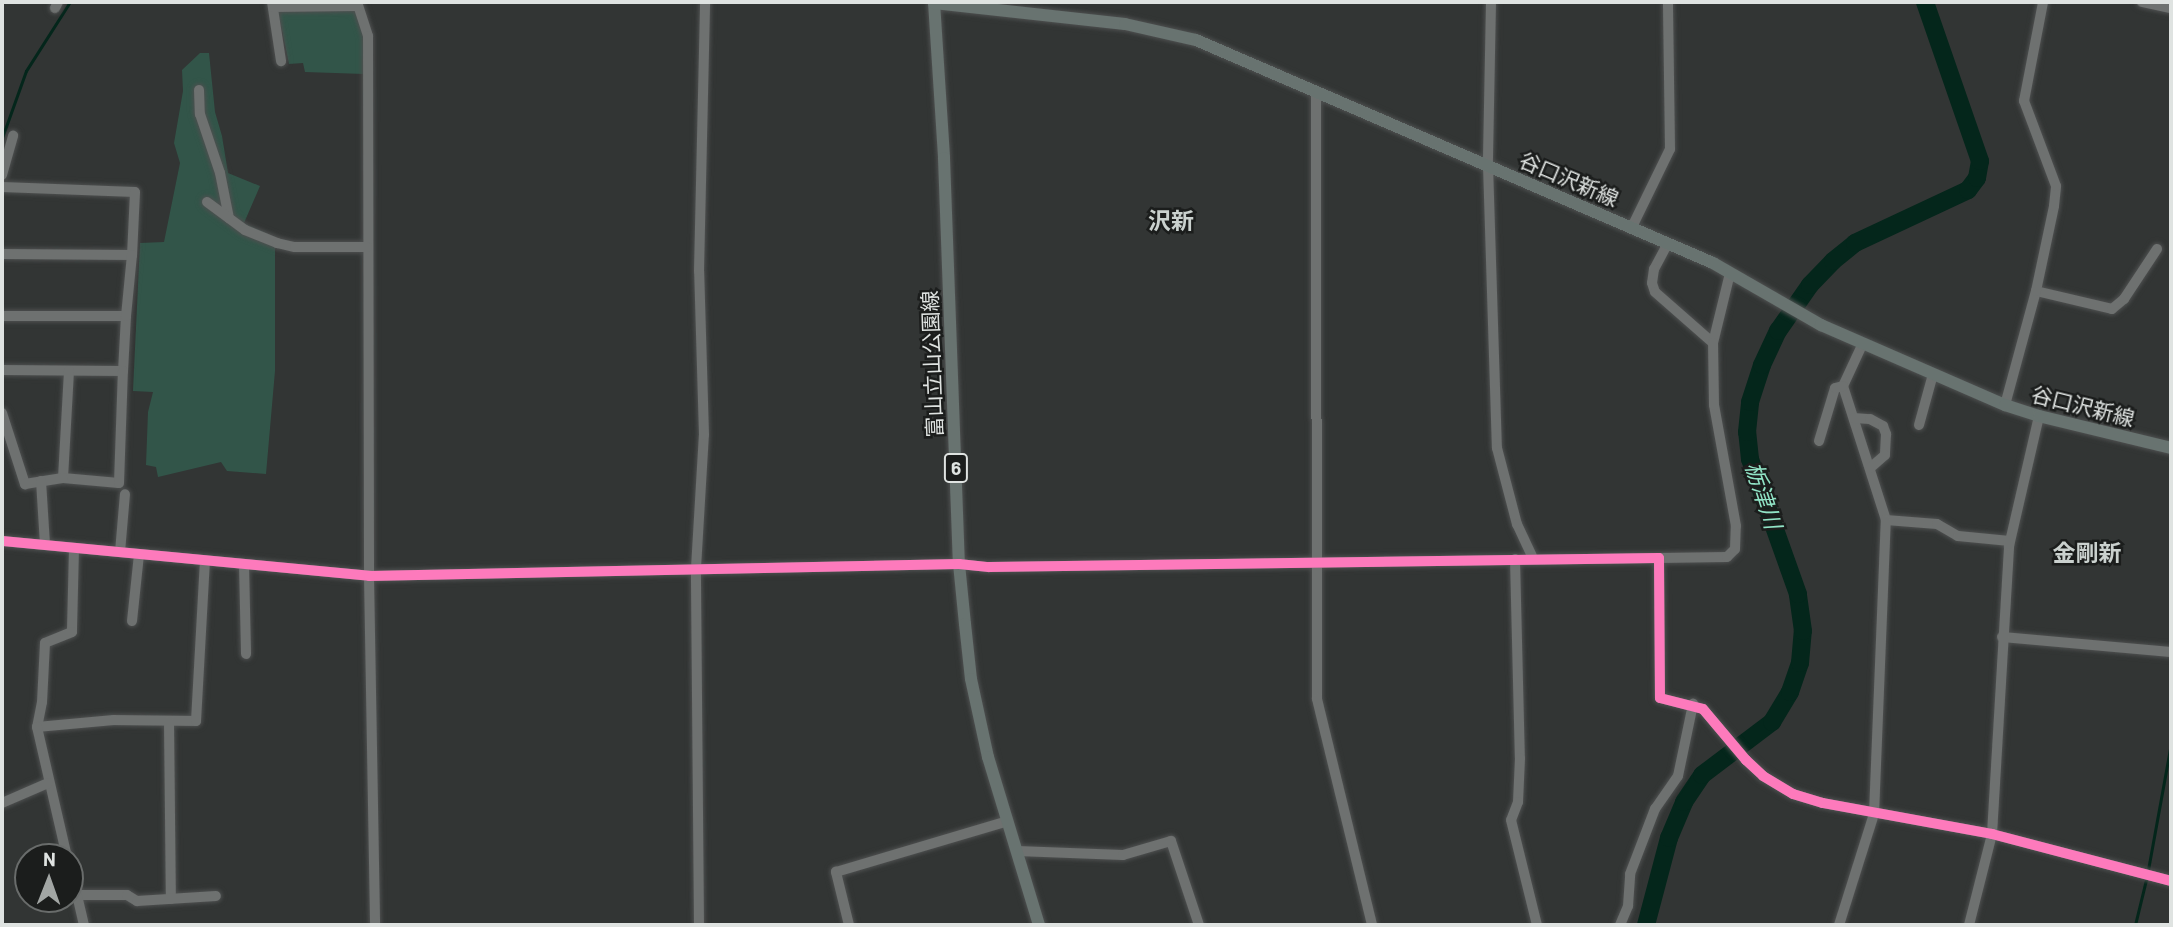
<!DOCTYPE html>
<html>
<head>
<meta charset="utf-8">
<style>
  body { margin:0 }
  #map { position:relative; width:2173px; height:927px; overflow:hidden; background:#323534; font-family:Barlow,"Noto Sans JP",sans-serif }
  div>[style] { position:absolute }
  .green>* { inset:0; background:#325549 }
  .stream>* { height:2.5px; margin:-1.25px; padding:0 1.25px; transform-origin:1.25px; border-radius:1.25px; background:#04261b }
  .river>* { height:18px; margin:-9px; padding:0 9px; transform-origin:9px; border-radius:9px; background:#04261b }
  .roads { filter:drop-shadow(0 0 2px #4e5050) drop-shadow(0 0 2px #4e5050) }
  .minor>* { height:10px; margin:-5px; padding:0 5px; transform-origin:5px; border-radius:5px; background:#6e7170 }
  .major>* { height:12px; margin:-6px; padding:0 6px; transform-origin:6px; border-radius:6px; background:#687370 }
  .cycleway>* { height:10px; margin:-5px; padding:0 5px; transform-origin:5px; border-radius:5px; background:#fd7abc }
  span { translate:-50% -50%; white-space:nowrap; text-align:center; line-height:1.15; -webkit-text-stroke:5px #1b1d1c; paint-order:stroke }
  .shield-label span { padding:2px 5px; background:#1b1d1c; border:2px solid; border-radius:5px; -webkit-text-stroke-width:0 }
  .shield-label { font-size:19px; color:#dfe3e1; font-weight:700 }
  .street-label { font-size:21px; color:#dfe3e1 }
  .neighbourhood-label { font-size:23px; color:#cad1ce; font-weight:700 }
  .water-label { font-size:23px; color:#91e4c6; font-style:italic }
  .frame { position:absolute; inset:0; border:4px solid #dfe3e1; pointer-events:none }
  .north { position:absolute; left:14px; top:843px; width:70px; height:70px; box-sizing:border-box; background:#1b1d1c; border:2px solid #696c6b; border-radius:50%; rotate:1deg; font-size:19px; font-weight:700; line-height:28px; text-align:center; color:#dfe3e1 }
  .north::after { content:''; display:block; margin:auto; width:24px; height:32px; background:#a2a6a4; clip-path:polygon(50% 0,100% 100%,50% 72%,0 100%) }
</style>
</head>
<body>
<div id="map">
  <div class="green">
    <i style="clip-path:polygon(278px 11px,356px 11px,365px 36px,364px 74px,305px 72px,303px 63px,289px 64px)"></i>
    <i style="clip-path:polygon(200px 53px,209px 53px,215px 112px,222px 136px,228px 173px,260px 186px,244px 223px,275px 237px,275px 371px,266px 474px,227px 471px,221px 462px,158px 477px,156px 467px,146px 465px,148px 412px,153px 392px,133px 391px,140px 243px,164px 242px,180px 163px,174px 143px,183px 91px,182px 70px)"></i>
  </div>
  <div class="stream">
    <i style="left:2px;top:138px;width:71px;rotate:-70.3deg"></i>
    <i style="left:26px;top:71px;width:82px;rotate:-57.5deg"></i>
    <i style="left:2148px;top:870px;width:129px;rotate:-79.7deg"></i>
    <i style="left:2135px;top:925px;width:46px;rotate:-76.3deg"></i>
  </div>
  <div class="river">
    <i style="left:1646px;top:925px;width:90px;rotate:-75.2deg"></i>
    <i style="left:1669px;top:838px;width:39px;rotate:-67deg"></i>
    <i style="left:1684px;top:802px;width:32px;rotate:-56deg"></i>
    <i style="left:1702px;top:775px;width:88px;rotate:-37.1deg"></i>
    <i style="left:1772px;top:722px;width:35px;rotate:-59deg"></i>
    <i style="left:1790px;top:692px;width:31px;rotate:-71deg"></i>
    <i style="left:1800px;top:663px;width:32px;rotate:-85deg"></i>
    <i style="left:1803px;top:631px;width:37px;rotate:-98deg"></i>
    <i style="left:1798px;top:594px;width:143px;rotate:-109.6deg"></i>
    <i style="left:1750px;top:459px;width:27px;rotate:-96deg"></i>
    <i style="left:1747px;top:432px;width:30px;rotate:-84deg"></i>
    <i style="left:1750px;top:402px;width:39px;rotate:-72deg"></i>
    <i style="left:1762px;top:365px;width:38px;rotate:-65deg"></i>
    <i style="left:1778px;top:331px;width:56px;rotate:-55.2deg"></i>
    <i style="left:1810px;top:285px;width:33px;rotate:-46deg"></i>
    <i style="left:1833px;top:261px;width:28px;rotate:-39deg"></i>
    <i style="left:1855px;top:243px;width:125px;rotate:-25.1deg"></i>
    <i style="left:1968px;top:190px;width:15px;rotate:-53deg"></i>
    <i style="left:1977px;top:178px;width:17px;rotate:-80deg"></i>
    <i style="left:1980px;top:161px;width:168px;rotate:-109.1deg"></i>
  </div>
  <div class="roads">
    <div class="minor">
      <i style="left:272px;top:2px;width:60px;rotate:81.3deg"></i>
      <i style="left:357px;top:2px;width:36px;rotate:72deg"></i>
      <i style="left:368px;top:36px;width:540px;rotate:89.89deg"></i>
      <i style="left:369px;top:576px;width:349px;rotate:89deg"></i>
      <i style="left:1491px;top:2px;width:163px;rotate:91.1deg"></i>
      <i style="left:1488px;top:165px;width:283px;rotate:88.2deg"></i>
      <i style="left:1497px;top:448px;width:79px;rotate:75.3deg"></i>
      <i style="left:1517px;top:524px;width:38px;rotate:65deg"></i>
      <i style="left:2142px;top:2px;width:30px;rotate:12deg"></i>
      <i style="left:273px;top:7px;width:85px;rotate:-0.7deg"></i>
      <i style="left:55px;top:8px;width:7px;rotate:-63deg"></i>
      <i style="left:199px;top:90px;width:24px;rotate:88deg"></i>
      <i style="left:200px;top:114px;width:62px;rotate:71.3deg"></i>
      <i style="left:220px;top:173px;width:46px;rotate:78.7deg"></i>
      <i style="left:1316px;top:92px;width:607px;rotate:89.91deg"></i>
      <i style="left:1317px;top:699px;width:233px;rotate:76.3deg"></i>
      <i style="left:2px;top:175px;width:41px;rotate:-74.2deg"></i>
      <i style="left:2px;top:187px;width:133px;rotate:2.2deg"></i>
      <i style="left:135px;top:192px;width:63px;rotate:92.7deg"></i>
      <i style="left:132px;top:255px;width:130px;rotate:-179.6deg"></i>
      <i style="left:207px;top:202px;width:47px;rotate:36.4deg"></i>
      <i style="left:245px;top:230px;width:35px;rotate:22deg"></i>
      <i style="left:277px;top:243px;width:18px;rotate:13deg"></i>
      <i style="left:295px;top:247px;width:72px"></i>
      <i style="left:1632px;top:227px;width:87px;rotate:-64deg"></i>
      <i style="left:1670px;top:149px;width:147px;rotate:-90.8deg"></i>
      <i style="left:1668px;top:243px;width:30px;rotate:118deg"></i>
      <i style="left:1654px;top:269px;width:14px;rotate:98deg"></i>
      <i style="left:1652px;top:283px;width:9px;rotate:72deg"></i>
      <i style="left:1655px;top:292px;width:77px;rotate:41.3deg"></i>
      <i style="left:1713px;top:343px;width:72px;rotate:-76.3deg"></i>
      <i style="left:2036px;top:291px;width:78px;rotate:13.3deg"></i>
      <i style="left:2112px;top:309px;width:16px;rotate:-40deg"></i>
      <i style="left:2124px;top:299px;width:60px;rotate:-56.6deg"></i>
      <i style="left:2px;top:316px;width:124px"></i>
      <i style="left:126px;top:316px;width:55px;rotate:93.1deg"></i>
      <i style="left:123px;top:371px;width:121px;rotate:-179.5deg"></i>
      <i style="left:126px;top:316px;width:61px;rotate:-84.4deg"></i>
      <i style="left:1863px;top:343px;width:47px;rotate:114.9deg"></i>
      <i style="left:1843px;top:386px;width:141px;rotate:72.2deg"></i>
      <i style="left:1886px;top:520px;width:51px;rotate:4.5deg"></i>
      <i style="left:1937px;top:524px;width:24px;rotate:30deg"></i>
      <i style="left:1958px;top:536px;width:52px;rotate:5.5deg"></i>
      <i style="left:69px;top:371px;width:107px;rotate:93.2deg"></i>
      <i style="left:63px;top:478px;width:56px;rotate:5.1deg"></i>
      <i style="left:119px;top:483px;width:112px;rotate:-88deg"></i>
      <i style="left:2005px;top:405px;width:118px;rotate:-74.8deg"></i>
      <i style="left:2036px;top:291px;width:87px;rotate:-78deg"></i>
      <i style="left:2054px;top:206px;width:20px;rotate:-84deg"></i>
      <i style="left:2056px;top:186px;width:91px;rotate:-110.6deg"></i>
      <i style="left:2024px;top:101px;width:101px;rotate:-79.1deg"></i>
      <i style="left:2px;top:413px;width:75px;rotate:72.1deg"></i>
      <i style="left:25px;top:484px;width:38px;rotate:-9deg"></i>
      <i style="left:1854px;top:418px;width:16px;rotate:4deg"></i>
      <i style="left:1870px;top:419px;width:15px;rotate:28deg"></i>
      <i style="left:1883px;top:426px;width:9px;rotate:69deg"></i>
      <i style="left:1886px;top:434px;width:21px;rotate:93deg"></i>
      <i style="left:1885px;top:455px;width:20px;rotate:139deg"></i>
      <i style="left:1919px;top:425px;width:53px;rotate:-74.6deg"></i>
      <i style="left:1819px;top:441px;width:55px;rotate:-73.2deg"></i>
      <i style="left:1835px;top:388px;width:8px;rotate:-14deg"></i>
      <i style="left:41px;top:481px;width:64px;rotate:86.4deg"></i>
      <i style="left:2px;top:541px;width:369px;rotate:5.4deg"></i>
      <i style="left:369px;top:576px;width:590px;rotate:-1.17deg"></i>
      <i style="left:959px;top:564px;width:30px;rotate:6deg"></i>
      <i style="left:989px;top:567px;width:670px;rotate:-0.77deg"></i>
      <i style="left:1659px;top:558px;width:140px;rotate:89.6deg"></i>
      <i style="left:1660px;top:698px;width:44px;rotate:14.3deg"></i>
      <i style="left:1703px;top:709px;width:67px;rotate:49.9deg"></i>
      <i style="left:1746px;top:760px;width:23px;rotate:43deg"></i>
      <i style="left:1763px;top:776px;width:35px;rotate:31deg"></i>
      <i style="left:1793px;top:794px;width:31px;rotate:17deg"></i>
      <i style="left:1823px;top:803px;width:172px;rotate:10.4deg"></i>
      <i style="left:1992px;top:834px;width:185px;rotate:14.7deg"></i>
      <i style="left:74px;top:548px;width:84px;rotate:91.4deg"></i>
      <i style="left:72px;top:632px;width:29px;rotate:158deg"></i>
      <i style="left:45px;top:643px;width:59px;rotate:92.9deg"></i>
      <i style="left:42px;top:702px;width:25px;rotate:101deg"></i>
      <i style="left:37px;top:727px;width:77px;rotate:-5.2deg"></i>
      <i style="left:114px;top:720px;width:82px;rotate:0.7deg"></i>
      <i style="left:196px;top:721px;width:161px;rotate:-86.8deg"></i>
      <i style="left:120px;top:552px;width:58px;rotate:-85.1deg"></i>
      <i style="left:1659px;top:558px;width:68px;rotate:-0.8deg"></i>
      <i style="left:1727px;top:557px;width:11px;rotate:-45deg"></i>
      <i style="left:1735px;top:549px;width:23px;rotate:-88deg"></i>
      <i style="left:1736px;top:526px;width:123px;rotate:-100.3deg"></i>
      <i style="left:1714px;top:405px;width:62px;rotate:-90.9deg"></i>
      <i style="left:1515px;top:559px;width:199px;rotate:88.6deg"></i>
      <i style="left:1520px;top:758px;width:44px;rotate:92.6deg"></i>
      <i style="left:1518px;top:802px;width:19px;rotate:111deg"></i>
      <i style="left:1511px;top:820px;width:108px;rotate:76.1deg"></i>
      <i style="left:244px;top:564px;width:90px;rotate:88.7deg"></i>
      <i style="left:132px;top:621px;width:67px;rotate:-84deg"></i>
      <i style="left:2002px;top:637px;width:170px;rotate:5.1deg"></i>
      <i style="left:169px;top:721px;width:178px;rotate:89.4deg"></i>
      <i style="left:37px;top:727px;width:133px;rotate:77deg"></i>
      <i style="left:2px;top:803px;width:50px;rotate:-23.5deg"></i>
      <i style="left:1017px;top:851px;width:106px;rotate:2.2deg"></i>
      <i style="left:1123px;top:855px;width:50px;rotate:-16.3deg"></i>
      <i style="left:1171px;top:841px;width:89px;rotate:71.6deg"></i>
      <i style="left:70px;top:867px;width:29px;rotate:76deg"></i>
      <i style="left:77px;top:895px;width:50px"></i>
      <i style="left:127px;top:895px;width:12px;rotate:31deg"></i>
      <i style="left:137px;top:901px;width:79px;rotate:-3.6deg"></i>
      <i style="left:77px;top:895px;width:31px;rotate:77deg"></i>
      <i style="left:699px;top:925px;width:357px;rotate:-90.5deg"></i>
      <i style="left:696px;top:568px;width:133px;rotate:-86.6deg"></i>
      <i style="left:704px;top:435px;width:164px;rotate:-91.7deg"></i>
      <i style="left:699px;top:271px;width:269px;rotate:-88.7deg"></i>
      <i style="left:849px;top:925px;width:55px;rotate:-103.8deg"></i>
      <i style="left:836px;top:872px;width:179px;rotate:-16.5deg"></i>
      <i style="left:1620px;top:925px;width:21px;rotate:-67deg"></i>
      <i style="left:1628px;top:906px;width:32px;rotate:-86deg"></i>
      <i style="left:1630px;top:874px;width:70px;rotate:-69deg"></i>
      <i style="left:1655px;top:809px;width:40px;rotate:-55.1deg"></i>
      <i style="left:1678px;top:776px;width:74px;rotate:-78.2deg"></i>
      <i style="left:1839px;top:925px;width:116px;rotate:-72.5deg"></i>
      <i style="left:1874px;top:814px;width:294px;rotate:-87.7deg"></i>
      <i style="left:1969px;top:925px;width:94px;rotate:-75.8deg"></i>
      <i style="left:1992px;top:834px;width:289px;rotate:-86.6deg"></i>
      <i style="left:2009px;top:546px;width:133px;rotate:-77deg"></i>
    </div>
    <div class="major">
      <i style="left:934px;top:2px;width:156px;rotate:86.3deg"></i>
      <i style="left:944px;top:158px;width:406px;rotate:87.9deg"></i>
      <i style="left:959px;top:564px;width:60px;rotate:84.3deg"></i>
      <i style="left:965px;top:624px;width:55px;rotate:83.8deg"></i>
      <i style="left:971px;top:679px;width:80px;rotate:77.7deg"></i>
      <i style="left:988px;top:757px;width:176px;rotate:73.1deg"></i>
      <i style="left:934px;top:3px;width:192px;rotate:6.3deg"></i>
      <i style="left:1125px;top:24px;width:73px;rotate:12.7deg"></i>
      <i style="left:1196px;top:40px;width:563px;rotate:23.33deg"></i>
      <i style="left:1713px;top:263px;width:125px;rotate:29.9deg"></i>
      <i style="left:1821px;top:325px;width:201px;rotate:23.5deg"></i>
      <i style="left:2005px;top:405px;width:36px;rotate:18deg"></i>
      <i style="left:2039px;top:416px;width:136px;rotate:13.6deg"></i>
    </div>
  </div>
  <div class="cycleway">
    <i style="left:2px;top:541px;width:369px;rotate:5.4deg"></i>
    <i style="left:369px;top:576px;width:590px;rotate:-1.17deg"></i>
    <i style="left:959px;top:564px;width:30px;rotate:6deg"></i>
    <i style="left:989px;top:567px;width:670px;rotate:-0.77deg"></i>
    <i style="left:1659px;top:558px;width:140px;rotate:89.6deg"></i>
    <i style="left:1660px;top:698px;width:44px;rotate:14.3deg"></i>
    <i style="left:1703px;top:709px;width:67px;rotate:49.9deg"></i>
    <i style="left:1746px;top:760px;width:23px;rotate:43deg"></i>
    <i style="left:1763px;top:776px;width:35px;rotate:31deg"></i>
    <i style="left:1793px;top:794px;width:31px;rotate:17deg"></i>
    <i style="left:1823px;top:803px;width:172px;rotate:10.4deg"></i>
    <i style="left:1992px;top:834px;width:185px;rotate:14.7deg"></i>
  </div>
  <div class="shield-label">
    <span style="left:956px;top:468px">6</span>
  </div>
  <div class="street-label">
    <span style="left:1569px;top:179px;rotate:23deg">谷口沢新線</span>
    <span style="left:932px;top:364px;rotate:-92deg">富山立山公園線</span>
    <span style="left:2083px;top:406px;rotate:14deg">谷口沢新線</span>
  </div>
  <div class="neighbourhood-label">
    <span style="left:1171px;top:220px">沢新</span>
    <span style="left:2087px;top:552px">金剛新</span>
  </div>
  <div class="water-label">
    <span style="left:1764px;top:495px;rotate:72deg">栃津川</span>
  </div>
  <div class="frame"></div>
  <div class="north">N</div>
</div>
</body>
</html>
